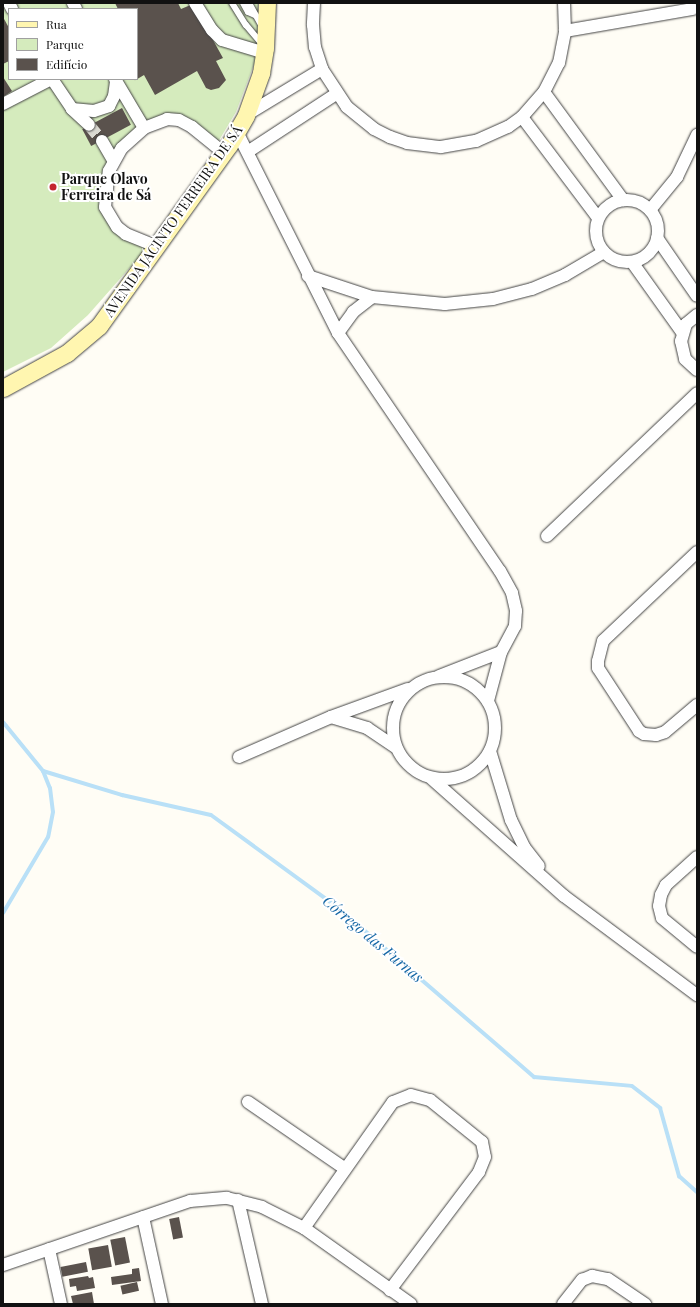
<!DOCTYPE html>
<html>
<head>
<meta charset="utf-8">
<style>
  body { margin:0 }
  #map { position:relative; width:700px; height:1307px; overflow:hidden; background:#fffdf5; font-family:"Playfair Display",serif }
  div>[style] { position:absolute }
  .green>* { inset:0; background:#d5ebbd }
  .stream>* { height:4px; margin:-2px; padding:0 2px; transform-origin:2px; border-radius:2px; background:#b9e0f7 }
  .building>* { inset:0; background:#5a524d; transform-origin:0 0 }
  .minor-tunnel>* { height:12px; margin-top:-6px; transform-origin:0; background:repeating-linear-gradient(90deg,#dbdad3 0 12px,transparent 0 18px) }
  .roads { filter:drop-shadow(0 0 1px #444) drop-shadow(0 0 1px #444) }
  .service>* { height:6px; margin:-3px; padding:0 3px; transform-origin:3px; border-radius:3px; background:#fff }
  .minor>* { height:12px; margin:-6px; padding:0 6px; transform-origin:6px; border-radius:6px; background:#fff }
  .minor>.ring { margin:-6px; padding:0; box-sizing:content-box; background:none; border:12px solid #fff; border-radius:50% }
  .secondary>* { height:17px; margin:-8.5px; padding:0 8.5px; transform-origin:8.5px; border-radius:8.5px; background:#fff6b0 }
  .dots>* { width:11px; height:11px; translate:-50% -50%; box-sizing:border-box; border:2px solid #fff; border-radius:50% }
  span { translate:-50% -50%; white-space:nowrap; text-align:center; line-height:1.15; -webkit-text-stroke:4px #fff; paint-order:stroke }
  .poi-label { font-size:14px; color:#111; font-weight:700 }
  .left { translate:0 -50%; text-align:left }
  .street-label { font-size:14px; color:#111 }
  .water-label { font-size:15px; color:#1768a6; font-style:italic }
  .frame { position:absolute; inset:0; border:4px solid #111; pointer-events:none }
  .legend { position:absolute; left:8px; top:8px; width:130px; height:72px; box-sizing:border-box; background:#fff; border:1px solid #a0a0a0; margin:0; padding:5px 7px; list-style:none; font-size:12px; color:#111 }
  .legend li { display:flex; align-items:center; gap:8px; height:20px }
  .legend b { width:20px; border:1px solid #a0a0a0 }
</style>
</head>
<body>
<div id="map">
  <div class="green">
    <i style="clip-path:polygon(evenodd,3px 3px,258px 3px,258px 54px,236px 112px,218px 142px,167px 117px,112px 157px,105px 214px,149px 246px,88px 315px,51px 348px,3px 372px,3px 3px,9px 9px,137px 9px,137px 79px,9px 79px,9px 9px)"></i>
  </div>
  <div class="stream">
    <i style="left:3px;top:722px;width:63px;rotate:50.8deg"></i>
    <i style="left:43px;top:771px;width:18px;rotate:68deg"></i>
    <i style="left:50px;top:788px;width:24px;rotate:83deg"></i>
    <i style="left:53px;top:812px;width:25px;rotate:101deg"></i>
    <i style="left:48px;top:837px;width:88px;rotate:120.6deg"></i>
    <i style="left:43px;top:771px;width:83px;rotate:16.9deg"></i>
    <i style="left:122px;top:795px;width:91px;rotate:12.7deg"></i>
    <i style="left:211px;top:815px;width:155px;rotate:36.1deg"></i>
    <i style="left:336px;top:906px;width:262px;rotate:40.8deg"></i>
    <i style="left:534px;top:1077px;width:98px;rotate:5.2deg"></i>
    <i style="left:632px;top:1086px;width:36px;rotate:38deg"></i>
    <i style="left:660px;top:1108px;width:71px;rotate:74.4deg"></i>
    <i style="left:679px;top:1176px;width:24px;rotate:42deg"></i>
  </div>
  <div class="building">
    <i style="clip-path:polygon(115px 3px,178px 3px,181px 9px,193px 4px,223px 58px,216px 61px,226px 80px,219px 88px,211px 90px,206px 88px,197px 71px,155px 95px,144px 75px,134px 81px,137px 79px,137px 9px,118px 9px)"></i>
    <i style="clip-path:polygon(3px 17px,9px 28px,9px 61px,3px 64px)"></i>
    <i style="clip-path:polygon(3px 77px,12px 91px,3px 97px)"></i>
    <i style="left:122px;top:108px;width:19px;height:45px;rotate:62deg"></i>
    <i style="left:179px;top:1217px;width:21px;height:10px;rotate:79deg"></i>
    <i style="left:125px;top:1237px;width:26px;height:15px;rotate:79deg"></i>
    <i style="left:108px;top:1245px;width:22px;height:20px;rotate:80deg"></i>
    <i style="left:86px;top:1262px;width:10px;height:26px;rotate:79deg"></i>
    <i style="clip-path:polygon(139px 1268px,141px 1281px,112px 1285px,111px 1277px,132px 1274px,132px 1269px)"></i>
    <i style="clip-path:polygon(88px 1276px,89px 1278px,93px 1277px,95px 1288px,77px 1291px,76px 1286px,70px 1287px,69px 1279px)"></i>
    <i style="left:137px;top:1282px;width:9px;height:17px;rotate:77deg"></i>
    <i style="clip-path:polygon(92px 1292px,94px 1304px,73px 1304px,71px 1296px)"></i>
  </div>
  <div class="minor-tunnel">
    <i style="left:89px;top:125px;width:21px;rotate:51deg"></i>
  </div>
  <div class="roads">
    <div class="service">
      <i style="left:232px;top:3px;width:26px;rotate:58deg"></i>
      <i style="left:246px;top:25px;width:25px;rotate:50deg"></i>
      <i style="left:243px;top:3px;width:10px;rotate:61deg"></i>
      <i style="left:248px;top:12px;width:8px;rotate:23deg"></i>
      <i style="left:249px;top:3px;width:26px;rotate:61deg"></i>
    </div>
    <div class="minor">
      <i style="left:9px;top:3px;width:7px;rotate:63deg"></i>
      <i style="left:73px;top:3px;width:7px;rotate:63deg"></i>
      <i style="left:195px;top:3px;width:32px;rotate:58deg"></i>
      <i style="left:212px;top:30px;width:14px;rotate:45deg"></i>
      <i style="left:222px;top:40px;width:45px;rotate:16.8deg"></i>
      <i style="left:314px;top:3px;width:22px;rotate:93deg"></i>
      <i style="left:313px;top:25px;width:22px;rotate:85deg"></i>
      <i style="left:315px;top:47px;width:23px;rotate:72deg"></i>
      <i style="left:322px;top:69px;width:45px;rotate:56.7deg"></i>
      <i style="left:347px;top:107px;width:35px;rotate:39deg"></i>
      <i style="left:374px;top:129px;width:18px;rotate:27deg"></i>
      <i style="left:390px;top:137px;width:18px;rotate:19deg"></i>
      <i style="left:407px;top:143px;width:34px;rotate:7deg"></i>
      <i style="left:441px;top:147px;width:36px;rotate:-10deg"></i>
      <i style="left:476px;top:141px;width:35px;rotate:-24deg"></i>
      <i style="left:508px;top:127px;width:17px;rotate:-36deg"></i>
      <i style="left:522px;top:117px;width:33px;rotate:-49deg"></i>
      <i style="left:544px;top:92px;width:33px;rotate:-63deg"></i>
      <i style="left:559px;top:63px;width:33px;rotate:-79deg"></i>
      <i style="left:565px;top:31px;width:28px;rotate:-92deg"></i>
      <i style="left:565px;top:31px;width:130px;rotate:-9.8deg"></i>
      <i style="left:52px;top:79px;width:36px;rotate:56deg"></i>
      <i style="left:72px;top:109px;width:23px;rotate:43deg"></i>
      <i style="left:115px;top:79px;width:57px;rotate:59.4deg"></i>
      <i style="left:544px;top:92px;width:134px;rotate:53.8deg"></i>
      <i style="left:3px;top:104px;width:54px;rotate:-27.5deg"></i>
      <i style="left:72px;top:109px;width:22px;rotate:5deg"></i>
      <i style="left:94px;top:111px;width:16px;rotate:-18deg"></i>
      <i style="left:109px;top:106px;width:11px;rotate:-63deg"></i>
      <i style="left:114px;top:96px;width:15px;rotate:-82deg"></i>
      <i style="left:246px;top:115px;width:89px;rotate:-31.2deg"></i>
      <i style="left:522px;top:117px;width:126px;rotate:53deg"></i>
      <i style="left:237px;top:132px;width:225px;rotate:63.3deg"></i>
      <i style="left:338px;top:333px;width:288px;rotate:55.8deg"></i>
      <i style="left:500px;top:571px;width:25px;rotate:61deg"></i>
      <i style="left:512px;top:593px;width:18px;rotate:77deg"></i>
      <i style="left:516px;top:611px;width:15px;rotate:94deg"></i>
      <i style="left:515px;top:626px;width:30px;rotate:118deg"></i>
      <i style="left:501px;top:652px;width:51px;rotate:104.9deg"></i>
      <i style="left:102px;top:141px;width:22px;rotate:60deg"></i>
      <i style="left:249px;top:151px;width:104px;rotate:-33.2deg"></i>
      <i class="ring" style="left:596px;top:200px;width:50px;height:50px"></i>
      <i style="left:650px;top:210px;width:43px;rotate:-50.7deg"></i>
      <i style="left:677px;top:177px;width:47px;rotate:-64.5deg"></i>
      <i style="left:657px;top:238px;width:70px;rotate:55.4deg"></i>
      <i style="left:158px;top:247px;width:35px;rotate:-158deg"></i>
      <i style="left:126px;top:234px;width:11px;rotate:-142deg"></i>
      <i style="left:117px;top:227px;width:23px;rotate:-121deg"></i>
      <i style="left:105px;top:207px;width:36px;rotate:-84deg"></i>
      <i style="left:109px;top:171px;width:26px;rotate:-61deg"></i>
      <i style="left:122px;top:148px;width:30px;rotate:-42deg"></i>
      <i style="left:144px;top:128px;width:25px;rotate:-21deg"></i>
      <i style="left:167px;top:119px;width:12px;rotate:5deg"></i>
      <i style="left:179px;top:120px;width:15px;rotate:28deg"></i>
      <i style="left:192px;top:127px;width:41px;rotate:39.1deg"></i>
      <i style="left:632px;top:262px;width:86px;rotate:54.5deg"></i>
      <i style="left:308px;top:276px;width:67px;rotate:18.2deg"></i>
      <i style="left:372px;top:297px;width:73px;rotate:5.5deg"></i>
      <i style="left:445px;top:304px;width:48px;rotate:-5.9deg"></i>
      <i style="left:493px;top:299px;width:40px;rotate:-14.4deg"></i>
      <i style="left:532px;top:289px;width:36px;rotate:-23deg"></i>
      <i style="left:565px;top:275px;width:45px;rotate:-30.5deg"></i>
      <i style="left:697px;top:315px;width:14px;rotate:141deg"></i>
      <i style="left:686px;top:324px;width:18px;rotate:106deg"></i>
      <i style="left:681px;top:341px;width:18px;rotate:77deg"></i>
      <i style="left:685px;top:359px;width:16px;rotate:43deg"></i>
      <i style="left:338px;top:333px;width:26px;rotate:-54deg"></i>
      <i style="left:353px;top:312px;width:24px;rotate:-38deg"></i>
      <i style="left:547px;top:536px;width:207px;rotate:-43.6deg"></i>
      <i style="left:697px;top:552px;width:129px;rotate:136.6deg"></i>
      <i style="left:603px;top:641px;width:21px;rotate:104deg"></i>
      <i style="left:598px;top:661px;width:7px;rotate:90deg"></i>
      <i style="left:598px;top:668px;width:75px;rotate:56.9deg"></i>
      <i style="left:639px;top:731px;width:6px;rotate:31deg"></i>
      <i style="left:644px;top:734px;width:12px;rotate:5deg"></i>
      <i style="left:656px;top:735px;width:9px;rotate:-18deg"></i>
      <i style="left:665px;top:732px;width:42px;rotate:-40.2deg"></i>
      <i style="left:439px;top:676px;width:66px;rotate:-21.2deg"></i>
      <i class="ring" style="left:393px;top:677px;width:90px;height:90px"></i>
      <i style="left:331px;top:717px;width:38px;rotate:17deg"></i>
      <i style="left:367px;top:728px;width:34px;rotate:34deg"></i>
      <i style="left:490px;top:751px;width:72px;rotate:73.1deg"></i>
      <i style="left:511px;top:820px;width:30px;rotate:64deg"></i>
      <i style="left:524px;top:847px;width:24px;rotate:52deg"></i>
      <i style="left:239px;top:757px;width:100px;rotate:-23.5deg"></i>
      <i style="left:331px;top:717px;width:82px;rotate:-20deg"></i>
      <i style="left:432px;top:779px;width:176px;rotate:41.6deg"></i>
      <i style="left:564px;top:896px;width:166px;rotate:36.7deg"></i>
      <i style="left:697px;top:857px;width:42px;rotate:137.9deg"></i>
      <i style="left:666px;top:885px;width:11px;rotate:117deg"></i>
      <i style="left:661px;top:895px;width:11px;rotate:100deg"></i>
      <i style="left:659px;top:906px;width:12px;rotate:76deg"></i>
      <i style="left:662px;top:918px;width:45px;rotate:39.6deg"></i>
      <i style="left:248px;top:1102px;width:116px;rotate:34.5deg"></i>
      <i style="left:238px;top:1200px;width:107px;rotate:77deg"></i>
      <i style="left:143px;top:1217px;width:89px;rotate:77.7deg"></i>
      <i style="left:304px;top:1228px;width:154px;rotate:-54.8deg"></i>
      <i style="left:393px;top:1102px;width:19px;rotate:-21deg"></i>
      <i style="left:411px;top:1095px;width:20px;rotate:15deg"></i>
      <i style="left:430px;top:1100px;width:67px;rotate:38.9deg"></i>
      <i style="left:482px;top:1142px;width:15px;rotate:79deg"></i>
      <i style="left:485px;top:1157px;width:16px;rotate:112deg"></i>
      <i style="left:479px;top:1172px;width:148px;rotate:127deg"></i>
      <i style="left:49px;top:1249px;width:56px;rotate:77.7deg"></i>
      <i style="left:3px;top:1265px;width:198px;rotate:-18.9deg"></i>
      <i style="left:190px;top:1201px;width:37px;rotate:-5deg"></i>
      <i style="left:227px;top:1198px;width:36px;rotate:14deg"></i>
      <i style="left:262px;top:1207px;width:47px;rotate:26.6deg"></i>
      <i style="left:304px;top:1228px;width:131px;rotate:35.4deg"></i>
      <i style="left:563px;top:1304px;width:31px;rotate:-52deg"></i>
      <i style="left:582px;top:1280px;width:11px;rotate:-22deg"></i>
      <i style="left:592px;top:1276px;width:16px;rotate:11deg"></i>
      <i style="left:608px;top:1279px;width:45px;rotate:34deg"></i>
    </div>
    <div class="secondary">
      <i style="left:3px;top:388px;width:73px;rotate:-28.7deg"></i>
      <i style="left:67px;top:353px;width:42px;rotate:-40.2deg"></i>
      <i style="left:99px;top:326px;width:223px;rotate:-54.3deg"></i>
      <i style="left:229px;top:145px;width:34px;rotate:-60deg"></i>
      <i style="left:246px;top:115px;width:45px;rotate:-70.3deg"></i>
      <i style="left:261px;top:73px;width:25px;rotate:-81deg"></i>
      <i style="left:265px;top:48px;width:45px;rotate:-87.5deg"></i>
    </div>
  </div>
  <div class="dots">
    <i style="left:53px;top:187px;background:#c4262e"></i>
  </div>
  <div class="poi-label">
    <span class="left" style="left:61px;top:187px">Parque Olavo<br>Ferreira de Sá</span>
  </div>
  <div class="street-label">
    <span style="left:173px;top:221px;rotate:-55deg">AVENIDA JACINTO FERREIRA DE SÁ</span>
  </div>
  <div class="water-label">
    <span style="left:373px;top:939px;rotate:40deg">Córrego das Furnas</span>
  </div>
  <div class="frame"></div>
  <ul class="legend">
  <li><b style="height:5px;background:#fff6b0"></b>Rua</li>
  <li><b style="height:11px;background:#d5ebbd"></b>Parque</li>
  <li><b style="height:11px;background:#5a524d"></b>Edifício</li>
  </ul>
</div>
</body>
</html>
